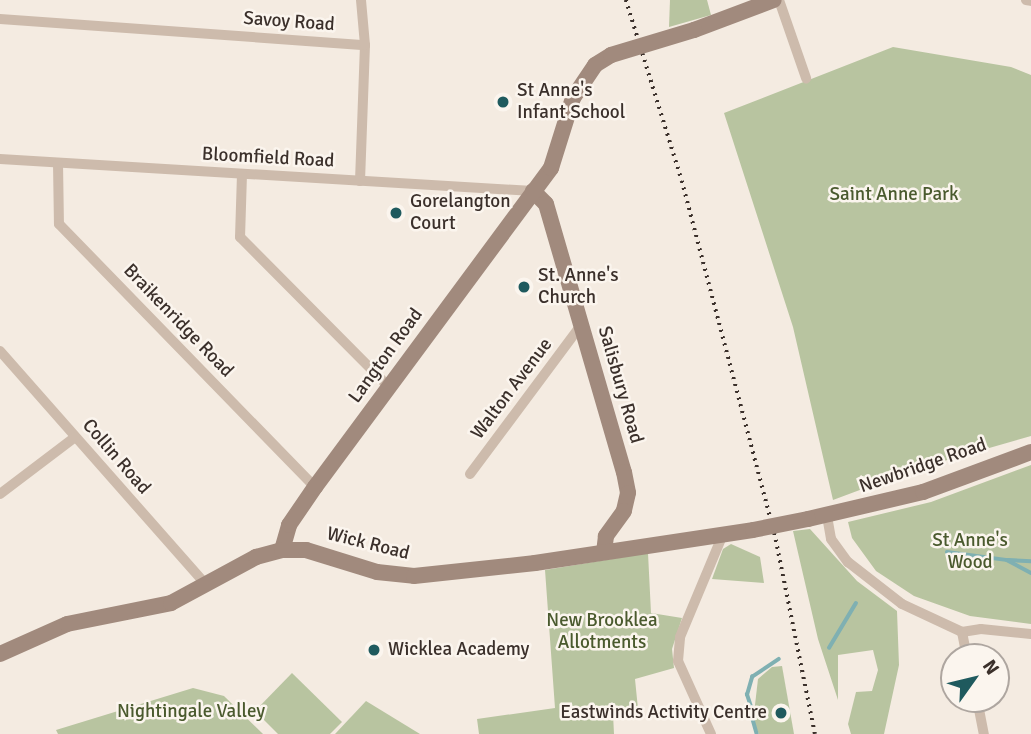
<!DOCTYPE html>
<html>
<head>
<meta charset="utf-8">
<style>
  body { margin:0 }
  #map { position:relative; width:1031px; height:734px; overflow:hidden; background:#f4ebe1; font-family:Signika,sans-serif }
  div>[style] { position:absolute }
  .green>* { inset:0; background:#b8c4a0 }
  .stream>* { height:3.5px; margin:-1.75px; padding:0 1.75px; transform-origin:1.75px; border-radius:1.75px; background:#7fb0b2 }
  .street>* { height:10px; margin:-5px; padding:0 5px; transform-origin:5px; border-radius:5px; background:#cdbbac }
  .secondary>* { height:16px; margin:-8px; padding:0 8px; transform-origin:8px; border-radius:8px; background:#a18a7d }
  .rail>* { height:3.5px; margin-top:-1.75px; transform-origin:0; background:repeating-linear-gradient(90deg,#3b302b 0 2px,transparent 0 7px) }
  .secondary-bridge>* { height:16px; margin:-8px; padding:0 8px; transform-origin:8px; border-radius:8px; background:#a18a7d }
  .dots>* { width:19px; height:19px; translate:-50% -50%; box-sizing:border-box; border:4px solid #fbf5ee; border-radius:50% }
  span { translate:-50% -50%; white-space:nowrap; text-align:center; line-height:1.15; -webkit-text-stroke:5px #fbf5ee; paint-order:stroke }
  .street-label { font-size:19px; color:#3b302b }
  .poi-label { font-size:19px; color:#3b302b }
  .left { translate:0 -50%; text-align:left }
  .right { translate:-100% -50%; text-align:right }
  .park-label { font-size:19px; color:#4a5a2e }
  .north { position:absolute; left:940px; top:643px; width:70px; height:70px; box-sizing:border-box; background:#fbf5ee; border:2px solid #aea6a0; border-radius:50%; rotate:56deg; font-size:19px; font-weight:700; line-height:28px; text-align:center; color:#3b302b }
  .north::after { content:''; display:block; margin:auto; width:24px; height:32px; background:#1f5a5e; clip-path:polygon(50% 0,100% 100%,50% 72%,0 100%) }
</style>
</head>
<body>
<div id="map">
  <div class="green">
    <i style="clip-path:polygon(670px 0,707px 0,711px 15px,669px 27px)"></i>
    <i style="clip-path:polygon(893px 47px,1011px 67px,1031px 75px,1031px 436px,916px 469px,833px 500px,793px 327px,724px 113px)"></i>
    <i style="clip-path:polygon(1031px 465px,1031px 624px,970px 616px,914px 596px,876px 571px,852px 538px,848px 522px,931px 502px)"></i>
    <i style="clip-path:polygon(810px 529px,857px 581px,897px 611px,899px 665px,884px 734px,851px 734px,848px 724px,856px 692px,872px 691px,878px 670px,873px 650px,838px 655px,838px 700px,818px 639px,793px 531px)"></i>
    <i style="clip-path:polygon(731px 544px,760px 557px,764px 583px,712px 579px,723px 549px)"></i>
    <i style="clip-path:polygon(648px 553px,651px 613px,682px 618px,672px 649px,674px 668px,635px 679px,638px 709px,613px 714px,614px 734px,479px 734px,477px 719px,555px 708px,545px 570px)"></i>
    <i style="clip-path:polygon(782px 666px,794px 734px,759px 734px,753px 722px,758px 679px,772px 667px)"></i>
    <i style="clip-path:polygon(292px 673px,342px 722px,330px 734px,278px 734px,255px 711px)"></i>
    <i style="clip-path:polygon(193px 688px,224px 696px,263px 734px,58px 734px,56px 730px)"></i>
    <i style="clip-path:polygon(366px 701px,420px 734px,335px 734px)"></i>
  </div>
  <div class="stream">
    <i style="left:947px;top:552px;width:61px;rotate:7.6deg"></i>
    <i style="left:1007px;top:560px;width:27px;rotate:28deg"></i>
    <i style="left:1009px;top:560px;width:22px;rotate:3deg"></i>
    <i style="left:829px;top:648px;width:52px;rotate:-59deg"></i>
    <i style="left:751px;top:707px;width:13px;rotate:-108deg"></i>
    <i style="left:747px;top:695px;width:19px;rotate:-74deg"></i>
    <i style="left:752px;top:677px;width:32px;rotate:-34deg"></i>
    <i style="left:752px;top:716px;width:19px;rotate:74deg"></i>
  </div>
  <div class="street">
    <i style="left:779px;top:0;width:83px;rotate:70.9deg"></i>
    <i style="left:1026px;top:0;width:5px;rotate:11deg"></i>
    <i style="left:0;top:19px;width:366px;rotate:4.1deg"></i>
    <i style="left:0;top:159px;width:534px;rotate:3.44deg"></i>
    <i style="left:58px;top:163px;width:61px;rotate:89.1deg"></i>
    <i style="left:59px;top:224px;width:367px;rotate:45.8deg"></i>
    <i style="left:242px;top:174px;width:63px;rotate:91.8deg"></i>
    <i style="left:240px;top:237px;width:211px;rotate:45.2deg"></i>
    <i style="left:360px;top:181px;width:136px;rotate:-87.9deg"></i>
    <i style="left:365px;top:45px;width:45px;rotate:-95.1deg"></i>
    <i style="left:0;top:351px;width:312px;rotate:48.6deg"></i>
    <i style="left:470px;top:474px;width:186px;rotate:-53.3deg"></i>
    <i style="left:0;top:494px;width:94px;rotate:-37.2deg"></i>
    <i style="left:827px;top:516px;width:23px;rotate:80deg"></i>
    <i style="left:831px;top:539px;width:29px;rotate:54deg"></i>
    <i style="left:848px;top:562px;width:68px;rotate:37.9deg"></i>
    <i style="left:902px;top:604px;width:66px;rotate:25deg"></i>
    <i style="left:962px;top:632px;width:19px;rotate:-9deg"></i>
    <i style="left:981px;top:629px;width:50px;rotate:5.7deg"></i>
    <i style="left:962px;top:632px;width:25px;rotate:79deg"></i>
    <i style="left:977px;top:699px;width:36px;rotate:79deg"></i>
    <i style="left:711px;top:734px;width:80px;rotate:-114.3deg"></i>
    <i style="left:678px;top:661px;width:24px;rotate:-85deg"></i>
    <i style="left:680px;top:637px;width:112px;rotate:-67.3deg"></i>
  </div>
  <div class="secondary">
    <i style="left:694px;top:30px;width:85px;rotate:-20.6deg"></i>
    <i style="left:533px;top:191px;width:18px;rotate:45deg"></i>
    <i style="left:546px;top:204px;width:279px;rotate:73.8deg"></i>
    <i style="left:624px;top:472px;width:21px;rotate:79deg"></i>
    <i style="left:628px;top:493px;width:18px;rotate:103deg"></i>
    <i style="left:624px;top:511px;width:31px;rotate:126deg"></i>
    <i style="left:606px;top:536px;width:16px;rotate:97deg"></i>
    <i style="left:808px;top:519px;width:118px;rotate:-13.2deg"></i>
    <i style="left:923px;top:492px;width:115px;rotate:-20.3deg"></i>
    <i style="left:282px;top:550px;width:26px;rotate:-74deg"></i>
    <i style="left:289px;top:525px;width:46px;rotate:-55.6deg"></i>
    <i style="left:315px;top:487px;width:397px;rotate:-53.5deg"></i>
    <i style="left:551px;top:168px;width:73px;rotate:-72.6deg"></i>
    <i style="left:573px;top:98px;width:40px;rotate:-56deg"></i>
    <i style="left:595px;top:65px;width:19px;rotate:-32deg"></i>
    <i style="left:0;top:654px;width:73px;rotate:-24.1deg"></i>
    <i style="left:67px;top:624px;width:106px;rotate:-11.4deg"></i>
    <i style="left:171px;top:603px;width:97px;rotate:-28.4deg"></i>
    <i style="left:256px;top:557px;width:27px;rotate:-15deg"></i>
    <i style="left:282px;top:550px;width:24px"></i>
    <i style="left:306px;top:550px;width:74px;rotate:17.2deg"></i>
    <i style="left:377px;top:572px;width:37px;rotate:6deg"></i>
    <i style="left:414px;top:576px;width:122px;rotate:-6.1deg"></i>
    <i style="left:535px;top:563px;width:220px;rotate:-8.6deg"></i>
  </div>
  <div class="rail">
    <i style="left:626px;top:0;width:189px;rotate:72.8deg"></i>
    <i style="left:682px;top:181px;width:371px;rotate:75.3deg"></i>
    <i style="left:776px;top:540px;width:198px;rotate:78.6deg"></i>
  </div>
  <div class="secondary-bridge">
    <i style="left:611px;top:55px;width:87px;rotate:-16.8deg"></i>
    <i style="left:753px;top:530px;width:56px;rotate:-11.3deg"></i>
  </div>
  <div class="dots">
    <i style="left:503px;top:102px;background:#1f5a5e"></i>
    <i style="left:396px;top:213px;background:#1f5a5e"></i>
    <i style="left:524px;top:287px;background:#1f5a5e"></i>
    <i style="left:374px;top:650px;background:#1f5a5e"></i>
    <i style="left:781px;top:713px;background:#1f5a5e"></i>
  </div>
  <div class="street-label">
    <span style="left:289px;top:22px;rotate:4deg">Savoy Road</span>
    <span style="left:268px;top:158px;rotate:3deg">Bloomfield Road</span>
    <span style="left:178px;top:321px;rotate:46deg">Braikenridge Road</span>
    <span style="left:386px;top:356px;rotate:-54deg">Langton Road</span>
    <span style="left:620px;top:385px;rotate:74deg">Salisbury Road</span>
    <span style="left:512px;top:389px;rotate:-53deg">Walton Avenue</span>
    <span style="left:116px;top:457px;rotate:49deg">Collin Road</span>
    <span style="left:923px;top:466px;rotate:-19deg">Newbridge Road</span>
    <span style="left:368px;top:544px;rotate:14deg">Wick Road</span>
  </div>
  <div class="poi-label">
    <span class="left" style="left:517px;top:102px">St Anne's<br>Infant School</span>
    <span class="left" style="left:410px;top:213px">Gorelangton<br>Court</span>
    <span class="left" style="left:538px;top:287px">St. Anne's<br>Church</span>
    <span class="left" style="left:388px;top:650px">Wicklea Academy</span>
    <span class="right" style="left:767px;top:713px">Eastwinds Activity Centre</span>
  </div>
  <div class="park-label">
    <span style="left:894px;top:195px">Saint Anne Park</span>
    <span style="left:970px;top:552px">St Anne's<br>Wood</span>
    <span style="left:602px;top:632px">New Brooklea<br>Allotments</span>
    <span style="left:191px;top:712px">Nightingale Valley</span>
  </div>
  <div class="north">N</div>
</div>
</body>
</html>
